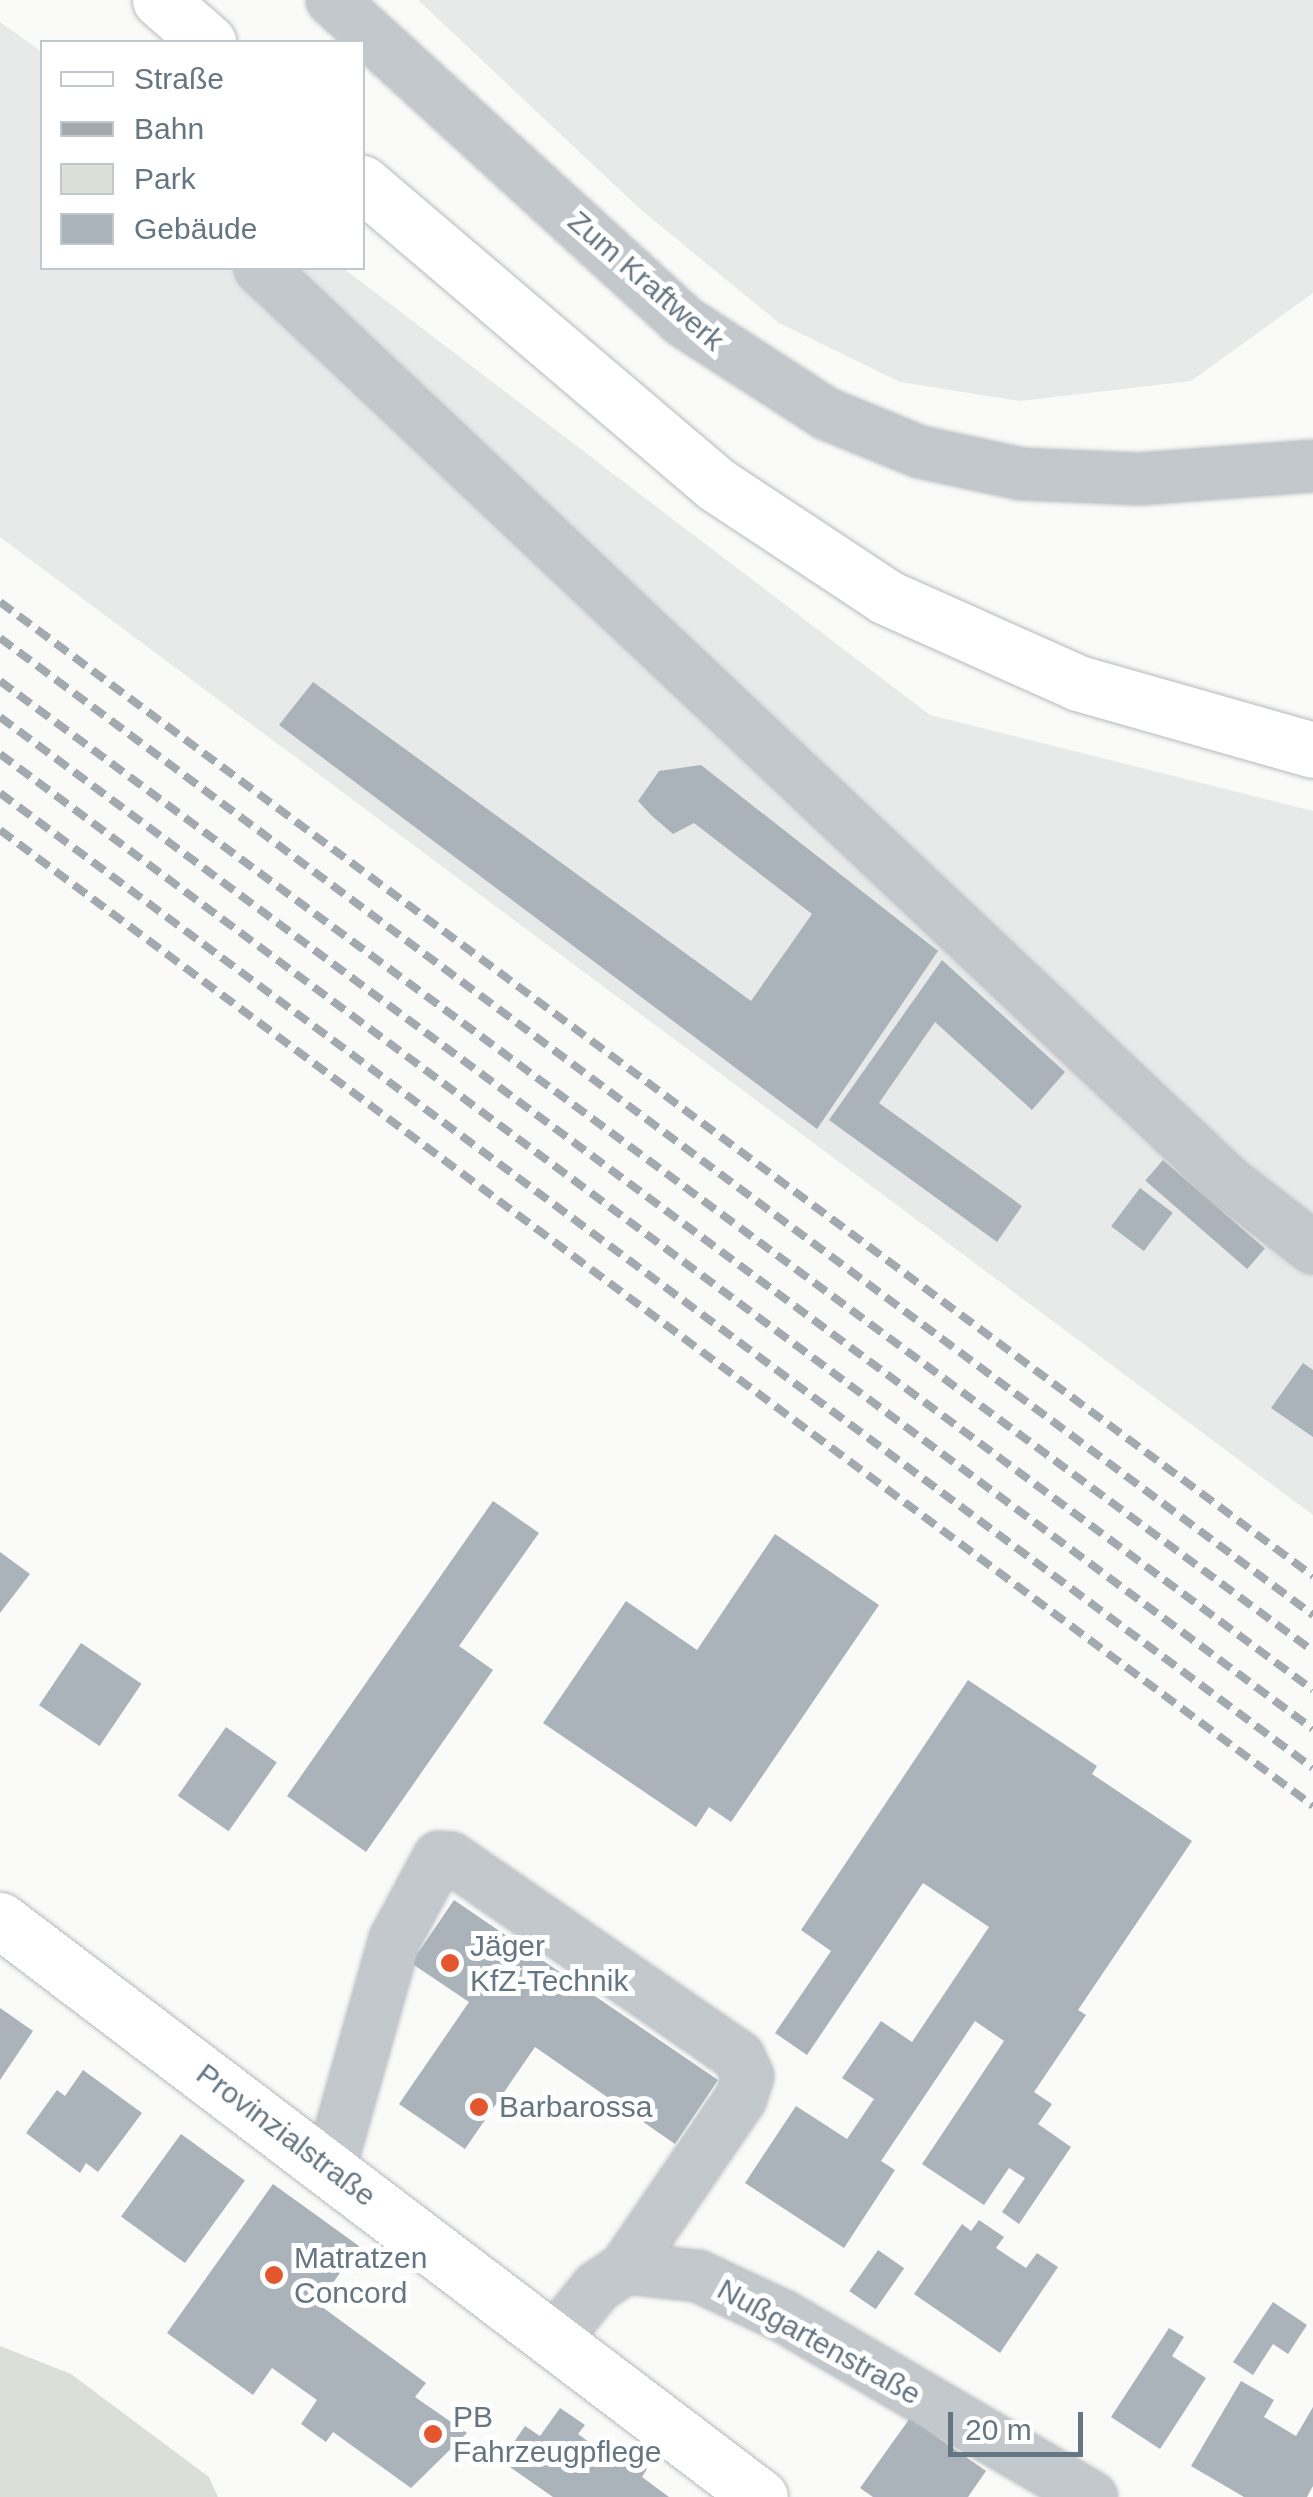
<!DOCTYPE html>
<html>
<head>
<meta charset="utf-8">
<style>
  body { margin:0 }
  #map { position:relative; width:1313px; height:2497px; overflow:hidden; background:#fafaf8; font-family:Arial,sans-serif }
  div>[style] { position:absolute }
  .built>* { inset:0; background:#e8e9e9 }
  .green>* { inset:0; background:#dadfd7 }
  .building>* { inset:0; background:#aab3b9; transform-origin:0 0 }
  .roads { filter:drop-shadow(0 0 2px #b5babe) drop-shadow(0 0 2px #b5babe) }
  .minor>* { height:50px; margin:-25px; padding:0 25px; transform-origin:25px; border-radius:25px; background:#c3c8cc }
  .major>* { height:55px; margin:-27.5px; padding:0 27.5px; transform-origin:27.5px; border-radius:27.5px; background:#fff }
  .highway>* { height:55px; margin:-27.5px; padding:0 27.5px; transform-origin:27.5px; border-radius:27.5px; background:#fff }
  .rail>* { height:8px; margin-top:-4px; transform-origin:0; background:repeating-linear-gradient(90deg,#a2aab0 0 15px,transparent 0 23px) }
  .dots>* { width:28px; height:28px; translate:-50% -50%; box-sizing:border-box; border:5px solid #fff; border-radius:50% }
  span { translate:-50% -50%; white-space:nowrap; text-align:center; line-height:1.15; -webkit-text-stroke:10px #fff; paint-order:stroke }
  .street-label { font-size:30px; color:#657683 }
  .poi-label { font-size:30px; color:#657683 }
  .left { translate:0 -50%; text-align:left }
  .legend { position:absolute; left:40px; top:40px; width:325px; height:230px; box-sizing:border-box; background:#fff; border:2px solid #c1c8cd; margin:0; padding:12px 18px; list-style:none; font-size:30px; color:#657683 }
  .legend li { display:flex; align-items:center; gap:20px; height:50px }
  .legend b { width:50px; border:2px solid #c1c8cd }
  .scale { position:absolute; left:948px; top:2412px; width:135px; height:45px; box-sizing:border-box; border:5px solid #657683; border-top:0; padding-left:12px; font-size:30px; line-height:35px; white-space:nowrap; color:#657683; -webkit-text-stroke:8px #fff; paint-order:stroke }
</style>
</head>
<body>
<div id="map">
  <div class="built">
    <i style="clip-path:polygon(418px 0,1313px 0,1313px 293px,1191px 381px,1020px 401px,900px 382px,779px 323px,640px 209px)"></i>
    <i style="clip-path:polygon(0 22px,42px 52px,42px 268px,343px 268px,930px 715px,1313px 811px,1313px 1515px,0 537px)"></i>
  </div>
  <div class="green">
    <i style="clip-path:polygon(0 2346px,71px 2374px,209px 2477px,218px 2497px,0 2497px)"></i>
  </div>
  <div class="building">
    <i style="clip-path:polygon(313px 682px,751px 1001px,812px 914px,694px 823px,673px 834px,652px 816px,638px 801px,659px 771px,701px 765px,938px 951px,817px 1129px,279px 725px)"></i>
    <i style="clip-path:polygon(942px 960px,1065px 1072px,1032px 1110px,935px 1022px,879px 1103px,1022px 1206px,997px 1242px,829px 1120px)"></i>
    <i style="left:1163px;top:1160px;width:135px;height:27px;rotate:41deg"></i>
    <i style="left:1140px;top:1188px;width:41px;height:48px;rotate:37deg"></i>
    <i style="clip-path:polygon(1303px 1363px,1313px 1370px,1313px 1437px,1271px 1408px)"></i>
    <i style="clip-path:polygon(493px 1501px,539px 1533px,459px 1646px,493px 1670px,366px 1852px,287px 1796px)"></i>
    <i style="clip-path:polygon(775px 1534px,879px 1605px,731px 1822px,709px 1807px,696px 1827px,543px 1723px,626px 1601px,697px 1650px)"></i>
    <i style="clip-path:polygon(0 1552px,30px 1574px,0 1613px)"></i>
    <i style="left:81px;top:1643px;width:73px;height:75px;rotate:34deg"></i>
    <i style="clip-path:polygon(968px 1680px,1097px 1766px,1092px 1774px,1192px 1841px,1078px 2010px,1086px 2015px,1034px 2092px,1052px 2104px,1038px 2124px,1071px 2147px,1019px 2224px,1002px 2212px,1025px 2178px,1009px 2168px,984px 2205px,922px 2164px,1004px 2041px,975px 2021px,881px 2161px,895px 2170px,844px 2248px,745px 2183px,796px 2106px,847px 2139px,874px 2099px,842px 2078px,881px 2021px,912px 2042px,989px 1927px,923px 1883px,807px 2055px,775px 2033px,831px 1951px,801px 1930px)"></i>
    <i style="left:226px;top:1727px;width:62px;height:84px;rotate:35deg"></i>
    <i style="clip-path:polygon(454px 1900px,718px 2080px,675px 2144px,535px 2047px,465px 2149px,399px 2104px,469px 2002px,411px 1963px)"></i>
    <i style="clip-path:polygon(0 2008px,33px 2031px,0 2080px)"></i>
    <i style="clip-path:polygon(83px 2070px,142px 2113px,98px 2172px,86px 2163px,80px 2173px,26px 2133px,57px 2090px,65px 2096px)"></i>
    <i style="left:181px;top:2134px;width:79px;height:102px;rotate:36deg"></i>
    <i style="clip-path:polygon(273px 2184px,359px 2246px,318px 2304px,426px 2383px,415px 2397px,467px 2433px,411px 2488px,333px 2432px,326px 2442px,301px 2424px,317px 2400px,272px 2368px,253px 2395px,167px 2333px)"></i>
    <i style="clip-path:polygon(979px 2220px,1004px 2237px,996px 2248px,1026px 2268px,1037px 2253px,1058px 2267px,1000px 2353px,914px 2294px,962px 2224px,971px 2231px)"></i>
    <i style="left:878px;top:2250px;width:32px;height:50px;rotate:35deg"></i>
    <i style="clip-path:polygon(1273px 2302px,1307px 2325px,1288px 2354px,1273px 2344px,1253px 2375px,1233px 2362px)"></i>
    <i style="clip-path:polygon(1169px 2328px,1184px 2337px,1172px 2356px,1206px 2378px,1160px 2449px,1111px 2417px)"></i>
    <i style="clip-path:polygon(1241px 2381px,1274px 2400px,1264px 2417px,1296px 2436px,1313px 2407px,1313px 2486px,1307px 2497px,1244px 2497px,1191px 2466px)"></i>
    <i style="clip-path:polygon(560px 2408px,585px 2425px,578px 2434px,597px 2448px,603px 2439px,647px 2469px,642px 2477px,669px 2497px,553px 2497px,501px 2461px,525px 2426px,540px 2436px)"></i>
    <i style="clip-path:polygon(910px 2418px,986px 2471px,968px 2497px,873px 2497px,860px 2488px)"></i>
  </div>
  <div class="roads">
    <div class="minor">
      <i style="left:332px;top:0;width:476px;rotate:42.4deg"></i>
      <i style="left:683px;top:321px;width:171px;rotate:32.9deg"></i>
      <i style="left:827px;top:414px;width:100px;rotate:22.2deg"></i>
      <i style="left:920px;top:452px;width:104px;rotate:12.2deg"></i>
      <i style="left:1022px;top:474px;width:117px;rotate:2.4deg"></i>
      <i style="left:1139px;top:479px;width:174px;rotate:-4.3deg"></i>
      <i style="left:260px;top:268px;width:1330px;rotate:43.35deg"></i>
      <i style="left:1227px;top:1181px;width:109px;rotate:37.9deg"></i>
      <i style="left:330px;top:2168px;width:238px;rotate:-74.2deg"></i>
      <i style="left:395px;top:1939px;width:93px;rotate:-61.8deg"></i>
      <i style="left:439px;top:1857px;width:12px;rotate:5deg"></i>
      <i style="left:451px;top:1858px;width:350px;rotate:34.6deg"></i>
      <i style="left:739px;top:2057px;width:21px;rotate:65deg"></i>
      <i style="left:748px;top:2076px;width:23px;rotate:108deg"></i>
      <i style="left:741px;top:2098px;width:206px;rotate:124.3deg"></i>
      <i style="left:554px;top:2340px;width:68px;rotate:-50.9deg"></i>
      <i style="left:597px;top:2287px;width:34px;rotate:-34deg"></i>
      <i style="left:625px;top:2268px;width:73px;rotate:6.3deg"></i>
      <i style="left:698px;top:2276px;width:94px;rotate:25.2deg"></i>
      <i style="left:783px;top:2316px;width:358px;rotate:30.4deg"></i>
    </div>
    <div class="major">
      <i style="left:0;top:1920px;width:954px;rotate:37.21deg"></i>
    </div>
    <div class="highway">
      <i style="left:160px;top:0;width:64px;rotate:41.2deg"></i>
      <i style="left:362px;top:183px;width:466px;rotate:40.4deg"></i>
      <i style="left:717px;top:485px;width:203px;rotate:33.5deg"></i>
      <i style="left:886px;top:597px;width:210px;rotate:24.1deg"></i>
      <i style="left:1078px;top:683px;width:244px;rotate:15.9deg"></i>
    </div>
  </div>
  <div class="rail">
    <i style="left:0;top:602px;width:1635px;rotate:36.57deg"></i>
    <i style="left:0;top:638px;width:1637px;rotate:36.65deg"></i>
    <i style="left:0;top:681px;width:1632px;rotate:36.46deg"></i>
    <i style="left:0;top:717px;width:1634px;rotate:36.54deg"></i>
    <i style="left:0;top:754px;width:1635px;rotate:36.6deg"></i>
    <i style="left:0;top:793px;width:1635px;rotate:36.6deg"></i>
    <i style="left:0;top:830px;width:1636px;rotate:36.62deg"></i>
  </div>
  <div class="dots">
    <i style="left:450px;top:1963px;background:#e4572e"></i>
    <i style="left:479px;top:2107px;background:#e4572e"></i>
    <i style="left:274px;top:2275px;background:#e4572e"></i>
    <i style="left:433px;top:2434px;background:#e4572e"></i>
  </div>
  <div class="street-label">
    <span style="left:646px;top:281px;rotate:41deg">Zum Kraftwerk</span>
    <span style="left:286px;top:2135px;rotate:37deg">Provinzialstraße</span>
    <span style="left:819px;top:2342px;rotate:29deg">Nußgartenstraße</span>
  </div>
  <div class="poi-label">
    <span class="left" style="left:470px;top:1963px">Jäger<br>KfZ-Technik</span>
    <span class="left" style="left:499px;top:2107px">Barbarossa</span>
    <span class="left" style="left:294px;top:2275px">Matratzen<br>Concord</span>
    <span class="left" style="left:453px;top:2434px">PB<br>Fahrzeugpflege</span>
  </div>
  <ul class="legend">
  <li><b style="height:12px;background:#fff"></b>Straße</li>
  <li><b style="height:12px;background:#a2aab0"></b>Bahn</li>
  <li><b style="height:28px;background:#dadfd7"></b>Park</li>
  <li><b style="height:28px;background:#aab3b9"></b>Gebäude</li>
  </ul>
  <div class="scale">20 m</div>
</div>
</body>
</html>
